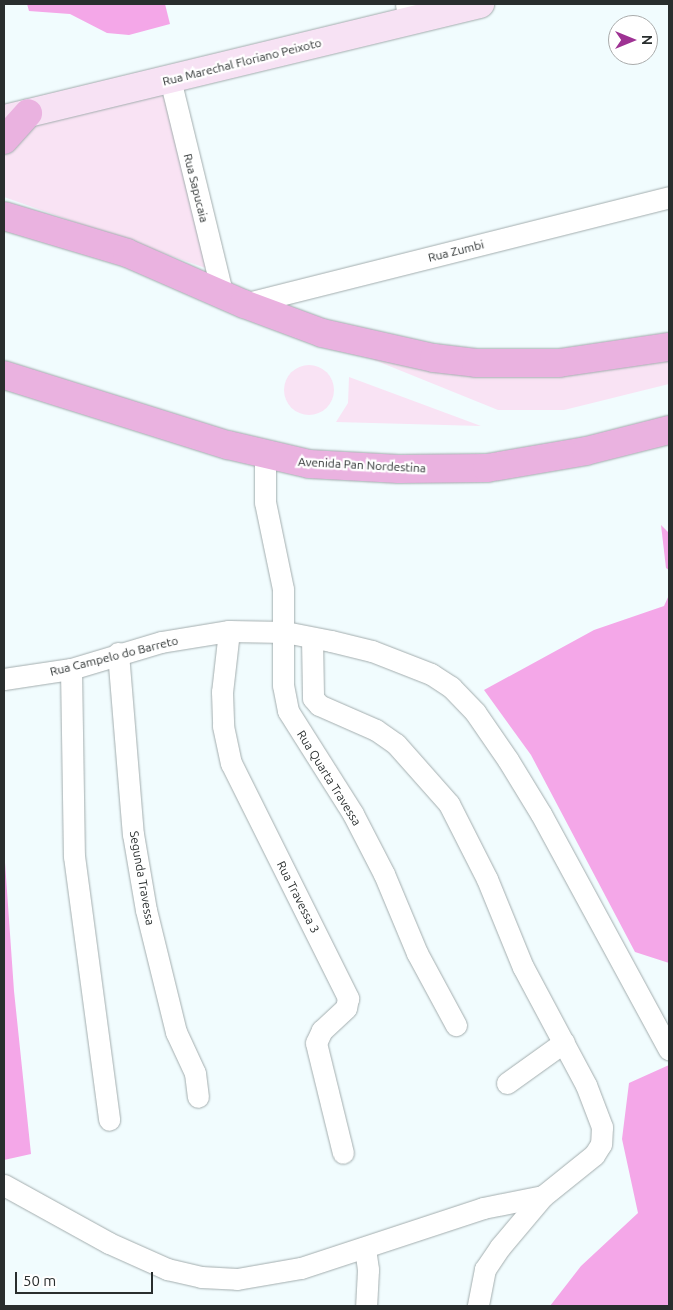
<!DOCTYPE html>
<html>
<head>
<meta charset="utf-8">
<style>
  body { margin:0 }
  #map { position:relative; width:673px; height:1310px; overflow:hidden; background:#f1fcfe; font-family:Ubuntu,sans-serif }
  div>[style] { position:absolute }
  .green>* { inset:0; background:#f9e3f4 }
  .round { border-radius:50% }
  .forest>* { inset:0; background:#f4a7e8 }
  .roads { filter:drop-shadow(0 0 1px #a3adae) drop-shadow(0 0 1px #a3adae) }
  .minor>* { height:21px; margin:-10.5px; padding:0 10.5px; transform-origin:10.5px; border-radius:10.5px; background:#fff }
  .secondary>* { height:28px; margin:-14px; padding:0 14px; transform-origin:14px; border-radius:14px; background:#f7e2f4 }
  .trunk>* { height:28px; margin:-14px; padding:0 14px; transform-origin:14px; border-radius:14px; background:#eab2e0 }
  span { translate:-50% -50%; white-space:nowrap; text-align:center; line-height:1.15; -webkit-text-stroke:4.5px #fff; paint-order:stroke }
  .street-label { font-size:12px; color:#292e2e }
  .frame { position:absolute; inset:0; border:5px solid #292e2e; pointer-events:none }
  .north { position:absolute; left:608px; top:15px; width:50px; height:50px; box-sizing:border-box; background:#fff; border:1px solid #a9abab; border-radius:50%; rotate:90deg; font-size:14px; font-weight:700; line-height:20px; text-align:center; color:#292e2e }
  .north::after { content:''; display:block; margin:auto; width:18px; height:22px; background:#9e3293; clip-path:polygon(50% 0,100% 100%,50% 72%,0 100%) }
  .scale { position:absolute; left:15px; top:1272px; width:138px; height:22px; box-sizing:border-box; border:2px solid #292e2e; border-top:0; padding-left:6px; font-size:15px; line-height:18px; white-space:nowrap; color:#292e2e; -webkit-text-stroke:4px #fff; paint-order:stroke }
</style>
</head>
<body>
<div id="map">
  <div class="green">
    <i style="clip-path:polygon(167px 92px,211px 270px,4px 197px,4px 126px)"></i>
    <i style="clip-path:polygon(669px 354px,669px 384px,564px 410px,498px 410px,362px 355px)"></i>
    <i class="round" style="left:284px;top:365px;width:50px;height:50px"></i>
    <i style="clip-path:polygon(349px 377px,481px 426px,336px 422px,348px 403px)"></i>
  </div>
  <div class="forest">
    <i style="clip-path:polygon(27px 4px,165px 4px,170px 24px,129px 35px,107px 33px,70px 14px,29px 11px)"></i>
    <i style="clip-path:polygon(661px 525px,669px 533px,669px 570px,666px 568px)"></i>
    <i style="clip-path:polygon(669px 595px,669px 963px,635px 952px,531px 755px,484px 690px,594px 630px,664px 606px)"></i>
    <i style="clip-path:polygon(4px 848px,14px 991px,31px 1154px,4px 1160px)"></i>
    <i style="clip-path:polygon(669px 1065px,669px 1306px,550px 1306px,581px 1266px,638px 1213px,622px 1139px,629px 1083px)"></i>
  </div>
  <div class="roads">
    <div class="minor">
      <i style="left:406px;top:4px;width:17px;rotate:80deg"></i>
      <i style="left:170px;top:79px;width:223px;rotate:76.3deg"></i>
      <i style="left:244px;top:304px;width:438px;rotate:-14.1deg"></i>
      <i style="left:265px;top:455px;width:47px;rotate:90deg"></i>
      <i style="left:265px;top:502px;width:89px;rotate:78.3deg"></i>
      <i style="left:283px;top:589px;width:96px;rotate:90deg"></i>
      <i style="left:283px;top:685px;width:26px;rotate:79deg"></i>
      <i style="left:288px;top:711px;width:122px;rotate:57.7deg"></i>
      <i style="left:353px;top:814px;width:68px;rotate:62.7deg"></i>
      <i style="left:384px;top:874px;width:86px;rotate:67.3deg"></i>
      <i style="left:417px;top:953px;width:82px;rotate:61.6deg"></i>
      <i style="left:229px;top:631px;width:61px;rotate:96.5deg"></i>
      <i style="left:222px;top:692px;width:34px;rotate:88deg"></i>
      <i style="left:223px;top:726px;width:38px;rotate:78deg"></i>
      <i style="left:231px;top:763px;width:263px;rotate:63.5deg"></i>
      <i style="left:348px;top:998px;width:10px;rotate:101deg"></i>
      <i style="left:346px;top:1008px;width:33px;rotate:137deg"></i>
      <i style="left:322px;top:1030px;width:14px;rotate:115deg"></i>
      <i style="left:316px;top:1043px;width:113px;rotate:76.2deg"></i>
      <i style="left:312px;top:638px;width:60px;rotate:89deg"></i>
      <i style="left:313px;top:698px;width:9px;rotate:49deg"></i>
      <i style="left:319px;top:705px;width:62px;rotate:23.7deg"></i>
      <i style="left:376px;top:730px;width:24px;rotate:35deg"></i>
      <i style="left:396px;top:744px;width:80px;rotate:48.5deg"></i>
      <i style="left:449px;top:804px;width:84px;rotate:63.1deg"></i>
      <i style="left:487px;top:879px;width:95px;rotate:67.8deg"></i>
      <i style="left:523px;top:967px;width:134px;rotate:61.9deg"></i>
      <i style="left:586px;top:1085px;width:45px;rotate:69.1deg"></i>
      <i style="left:602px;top:1127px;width:17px;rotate:93deg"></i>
      <i style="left:601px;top:1144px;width:13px;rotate:122deg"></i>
      <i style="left:594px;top:1155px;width:65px;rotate:141.2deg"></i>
      <i style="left:543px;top:1196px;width:67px;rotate:130.1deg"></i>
      <i style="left:500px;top:1247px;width:27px;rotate:124deg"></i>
      <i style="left:485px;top:1269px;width:38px;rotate:101deg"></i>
      <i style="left:118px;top:653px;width:182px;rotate:85.3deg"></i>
      <i style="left:133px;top:834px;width:77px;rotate:80.3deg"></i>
      <i style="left:146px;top:910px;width:126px;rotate:76.2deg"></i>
      <i style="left:176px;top:1032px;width:45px;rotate:65.1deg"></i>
      <i style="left:195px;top:1073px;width:24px;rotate:83deg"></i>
      <i style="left:71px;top:669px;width:187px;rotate:89.1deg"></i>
      <i style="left:74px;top:856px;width:266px;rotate:82.4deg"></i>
      <i style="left:4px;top:679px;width:68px;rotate:-8.5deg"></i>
      <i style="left:71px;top:669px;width:94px;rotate:-16.7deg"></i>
      <i style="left:161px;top:642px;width:69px;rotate:-9.2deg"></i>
      <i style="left:229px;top:631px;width:56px;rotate:1deg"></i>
      <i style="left:285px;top:632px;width:47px;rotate:11.1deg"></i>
      <i style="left:331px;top:641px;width:42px;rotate:13.7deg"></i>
      <i style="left:372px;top:651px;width:63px;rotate:21.3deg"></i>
      <i style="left:431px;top:674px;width:24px;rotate:33deg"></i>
      <i style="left:451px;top:687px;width:35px;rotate:46deg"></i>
      <i style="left:475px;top:712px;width:58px;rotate:55.5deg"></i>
      <i style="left:508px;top:760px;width:63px;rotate:58.6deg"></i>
      <i style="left:541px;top:814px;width:268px;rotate:61.5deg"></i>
      <i style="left:507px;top:1083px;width:70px;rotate:-35.7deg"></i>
      <i style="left:4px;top:1185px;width:120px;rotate:28.9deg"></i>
      <i style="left:109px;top:1243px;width:64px;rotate:24.1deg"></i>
      <i style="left:167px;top:1269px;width:35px;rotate:13deg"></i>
      <i style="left:201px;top:1277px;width:36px;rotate:3deg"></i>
      <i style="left:237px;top:1279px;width:65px;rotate:-9.8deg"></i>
      <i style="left:301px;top:1268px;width:192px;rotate:-18.2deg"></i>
      <i style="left:483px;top:1208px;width:61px;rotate:-11.3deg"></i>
      <i style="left:365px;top:1248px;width:22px;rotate:82deg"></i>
      <i style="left:368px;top:1270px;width:36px;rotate:93deg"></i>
    </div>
    <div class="secondary">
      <i style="left:4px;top:119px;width:490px;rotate:-13.6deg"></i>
    </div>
    <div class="trunk">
      <i style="left:4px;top:140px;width:36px;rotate:-48deg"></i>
      <i style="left:4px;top:216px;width:128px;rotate:16.7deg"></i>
      <i style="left:127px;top:253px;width:128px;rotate:23.6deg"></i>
      <i style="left:244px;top:304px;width:83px;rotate:20.4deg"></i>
      <i style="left:322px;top:333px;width:115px;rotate:12.6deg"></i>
      <i style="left:434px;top:358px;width:42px;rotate:6.8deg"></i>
      <i style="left:476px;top:363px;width:83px"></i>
      <i style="left:559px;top:363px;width:111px;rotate:-8.3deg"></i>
      <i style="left:4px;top:375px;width:235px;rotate:17.4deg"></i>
      <i style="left:228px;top:445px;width:83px;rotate:13.2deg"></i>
      <i style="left:309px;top:464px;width:90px;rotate:3.2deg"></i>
      <i style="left:399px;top:469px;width:88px;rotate:-0.7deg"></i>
      <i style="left:487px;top:468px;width:100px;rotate:-9.7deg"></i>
      <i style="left:586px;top:451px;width:86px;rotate:-14.2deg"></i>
    </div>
  </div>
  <div class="street-label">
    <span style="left:242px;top:62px;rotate:-14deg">Rua Marechal Floriano Peixoto</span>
    <span style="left:196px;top:188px;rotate:76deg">Rua Sapucaia</span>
    <span style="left:456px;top:251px;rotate:-14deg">Rua Zumbi</span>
    <span style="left:362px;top:465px;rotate:3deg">Avenida Pan Nordestina</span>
    <span style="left:114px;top:656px;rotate:-14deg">Rua Campelo do Barreto</span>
    <span style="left:329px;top:778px;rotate:58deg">Rua Quarta Travessa</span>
    <span style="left:142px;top:878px;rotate:80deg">Segunda Travessa</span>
    <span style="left:298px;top:897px;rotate:63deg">Rua Travessa 3</span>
  </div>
  <div class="frame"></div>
  <div class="north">N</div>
  <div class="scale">50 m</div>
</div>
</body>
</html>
